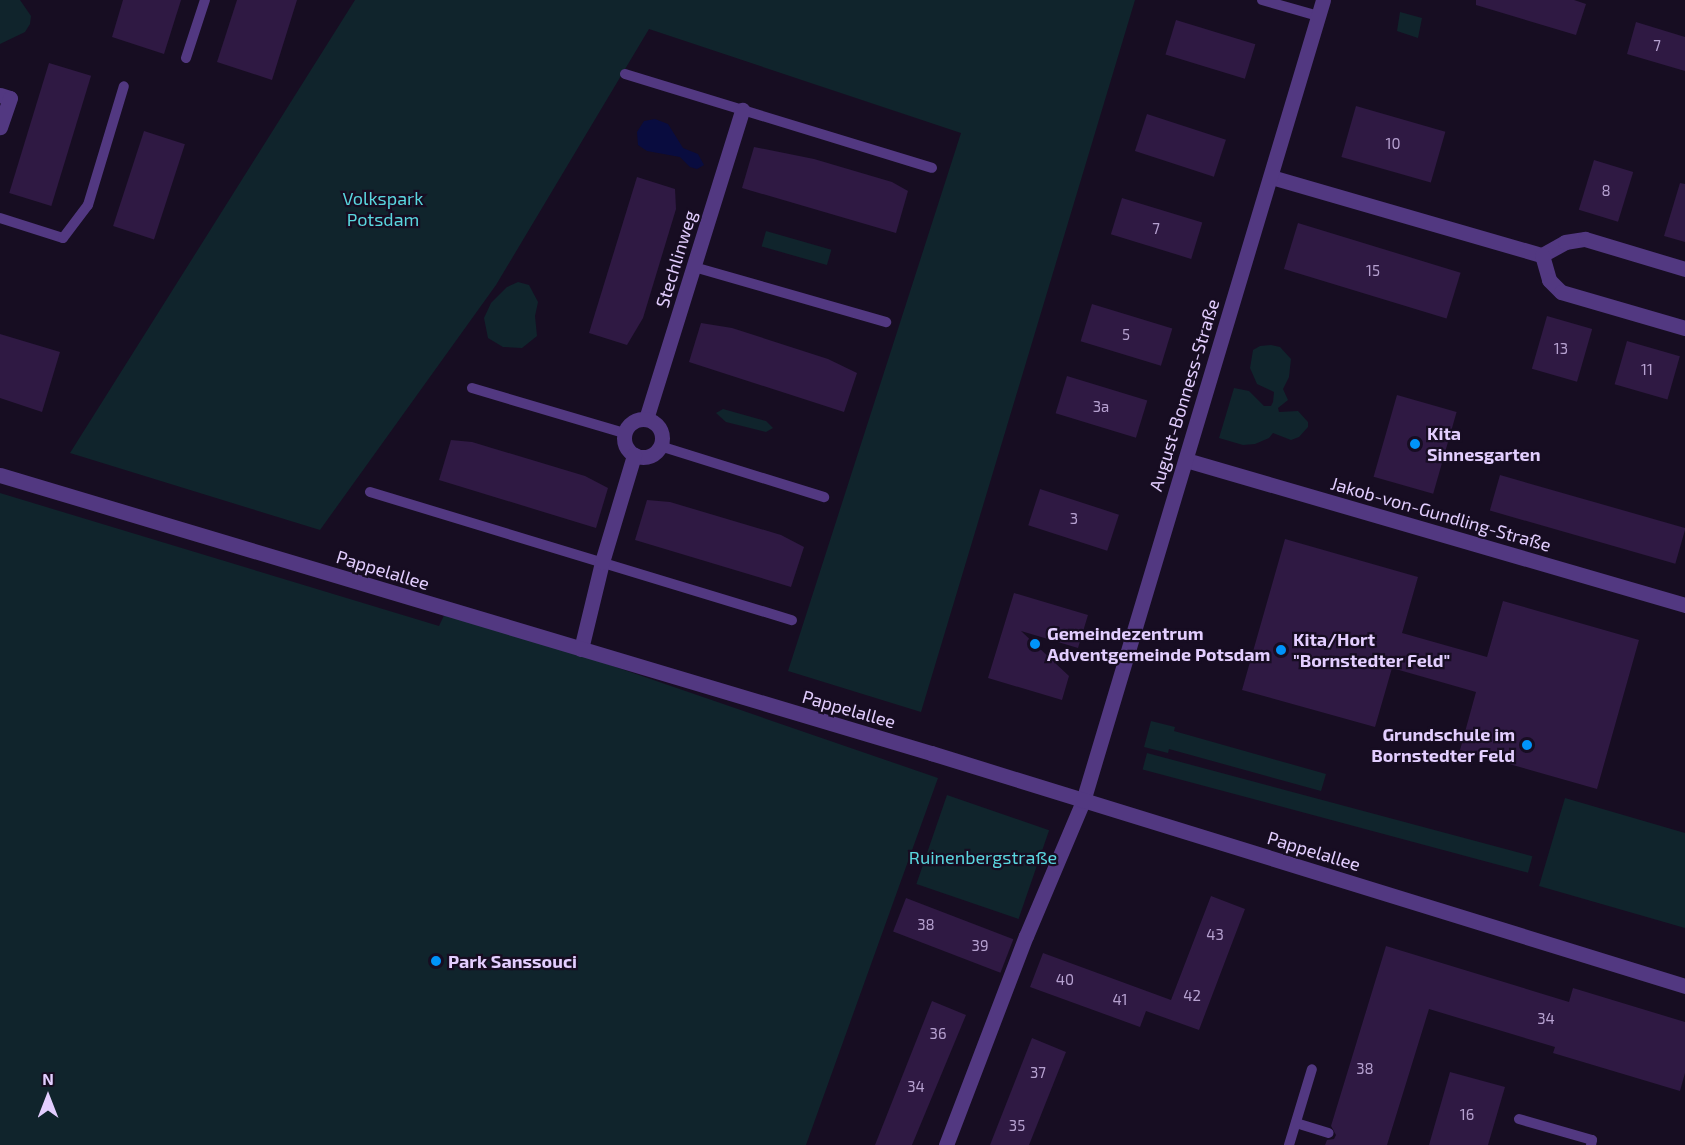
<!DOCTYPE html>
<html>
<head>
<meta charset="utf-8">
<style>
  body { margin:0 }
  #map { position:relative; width:1685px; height:1145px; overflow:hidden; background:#170d22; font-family:"Exo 2",sans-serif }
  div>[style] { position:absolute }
  .green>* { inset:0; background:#10242c; transform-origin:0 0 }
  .water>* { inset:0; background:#090c3f }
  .building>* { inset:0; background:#2f1943; transform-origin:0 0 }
  .service>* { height:10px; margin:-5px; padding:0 5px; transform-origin:5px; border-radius:5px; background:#523881 }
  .minor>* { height:15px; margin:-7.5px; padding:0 7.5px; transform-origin:7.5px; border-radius:7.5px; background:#523881 }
  .minor>.ring { margin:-7.5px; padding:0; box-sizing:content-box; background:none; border:15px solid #523881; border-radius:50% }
  .tertiary>* { height:15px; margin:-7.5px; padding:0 7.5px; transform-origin:7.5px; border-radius:7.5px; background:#523881 }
  .dots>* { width:16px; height:16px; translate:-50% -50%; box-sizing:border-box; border:3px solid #170d22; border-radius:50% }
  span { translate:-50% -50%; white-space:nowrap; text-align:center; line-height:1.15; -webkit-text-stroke:4.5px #170d22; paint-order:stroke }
  .number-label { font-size:15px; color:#b6a1d0 }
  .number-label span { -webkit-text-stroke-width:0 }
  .park-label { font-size:18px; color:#5ad7df }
  .street-label { font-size:18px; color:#e3ceff }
  .poi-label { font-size:18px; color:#e3ceff; font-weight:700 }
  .left { translate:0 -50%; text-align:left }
  .right { translate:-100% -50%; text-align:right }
  .north { position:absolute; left:18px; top:1067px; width:60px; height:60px; -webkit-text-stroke:4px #170d22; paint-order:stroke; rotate:0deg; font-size:16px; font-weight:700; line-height:24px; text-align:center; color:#e3ceff }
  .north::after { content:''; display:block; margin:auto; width:21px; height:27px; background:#e3ceff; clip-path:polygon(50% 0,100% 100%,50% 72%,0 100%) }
</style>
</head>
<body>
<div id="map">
  <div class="green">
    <i style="clip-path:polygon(0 0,20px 0,31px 16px,30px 24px,25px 32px,0 44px)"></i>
    <i style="clip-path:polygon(355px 0,1135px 0,921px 712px,788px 671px,961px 133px,649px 29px,496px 285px,320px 530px,70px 453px)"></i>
    <i style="clip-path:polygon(1400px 12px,1422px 18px,1418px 38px,1397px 31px)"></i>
    <i style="left:766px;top:231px;width:68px;height:16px;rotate:16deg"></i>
    <i style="clip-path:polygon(518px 282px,529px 285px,538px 302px,535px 316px,537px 336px,522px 348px,503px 347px,488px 338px,484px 318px,491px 303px,507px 287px)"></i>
    <i style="clip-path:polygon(1271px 345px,1280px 347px,1291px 359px,1289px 377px,1283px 389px,1288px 400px,1278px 408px,1279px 412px,1298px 411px,1308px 422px,1308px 427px,1299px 437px,1291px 440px,1273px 433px,1269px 438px,1255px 444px,1243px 445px,1219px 438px,1234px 388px,1249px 391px,1264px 406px,1271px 406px,1273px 402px,1274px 392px,1257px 384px,1250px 368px,1253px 350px,1260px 346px)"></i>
    <i style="clip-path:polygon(723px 409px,766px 421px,773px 428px,766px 432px,726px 422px,716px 413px)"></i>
    <i style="clip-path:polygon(0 493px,439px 626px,447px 609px,938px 778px,806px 1145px,0 1145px)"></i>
    <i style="clip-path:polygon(1151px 721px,1175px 727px,1174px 731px,1326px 774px,1321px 791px,1169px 749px,1168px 753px,1144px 747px)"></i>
    <i style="left:1147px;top:753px;width:399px;height:17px;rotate:15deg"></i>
    <i style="left:947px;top:795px;width:108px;height:94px;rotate:19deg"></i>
    <i style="clip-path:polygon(1565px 798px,1685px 833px,1685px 928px,1539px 886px)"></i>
  </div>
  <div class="water">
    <i style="clip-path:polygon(655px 119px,668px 124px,683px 148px,698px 154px,704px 165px,697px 169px,690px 167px,680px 157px,647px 151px,638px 145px,637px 132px,644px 121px)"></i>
  </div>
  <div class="building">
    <i style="clip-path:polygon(123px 0,181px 0,164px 54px,112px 37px)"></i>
    <i style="clip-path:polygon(237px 0,297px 0,272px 80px,217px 62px)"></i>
    <i style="clip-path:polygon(1476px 0,1574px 0,1586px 4px,1576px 35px,1476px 5px)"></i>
    <i style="left:1176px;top:20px;width:83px;height:36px;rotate:17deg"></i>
    <i style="clip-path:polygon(1636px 22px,1685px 37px,1685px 71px,1627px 54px)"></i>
    <i style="left:49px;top:63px;width:44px;height:136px;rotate:17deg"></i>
    <i style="left:1356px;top:106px;width:93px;height:53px;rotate:16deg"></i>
    <i style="left:1147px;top:114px;width:83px;height:39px;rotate:18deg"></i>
    <i style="left:144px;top:131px;width:43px;height:100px;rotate:18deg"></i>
    <i style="clip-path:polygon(754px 147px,814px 159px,892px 182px,908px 191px,896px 233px,742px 188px)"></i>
    <i style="left:1594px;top:160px;width:41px;height:52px;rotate:17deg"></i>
    <i style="clip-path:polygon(637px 177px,675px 189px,676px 209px,643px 318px,627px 345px,589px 333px)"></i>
    <i style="clip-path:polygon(1680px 183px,1685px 184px,1685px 242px,1664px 236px)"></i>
    <i style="left:1122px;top:198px;width:84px;height:38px;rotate:17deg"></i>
    <i style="left:1298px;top:223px;width:170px;height:48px;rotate:17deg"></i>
    <i style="left:1092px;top:304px;width:84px;height:39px;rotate:17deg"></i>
    <i style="left:1547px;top:316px;width:47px;height:55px;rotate:16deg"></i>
    <i style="clip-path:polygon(701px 323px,732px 328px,828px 359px,857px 373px,844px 412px,689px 362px)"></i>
    <i style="clip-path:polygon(0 334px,60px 352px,42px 412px,0 398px)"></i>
    <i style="left:1627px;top:341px;width:55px;height:45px;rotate:16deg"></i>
    <i style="left:1067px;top:376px;width:84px;height:39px;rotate:17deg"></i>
    <i style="left:1397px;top:395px;width:62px;height:85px;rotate:16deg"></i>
    <i style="clip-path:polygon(451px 440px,472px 442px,585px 476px,608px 488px,596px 528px,439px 480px)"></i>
    <i style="left:1500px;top:475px;width:193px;height:37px;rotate:16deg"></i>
    <i style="left:1040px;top:489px;width:83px;height:38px;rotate:18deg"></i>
    <i style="clip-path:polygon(647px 500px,670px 502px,781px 535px,804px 547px,791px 587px,635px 540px)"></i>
    <i style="clip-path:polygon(1285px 539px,1418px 577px,1402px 633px,1487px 657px,1503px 601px,1639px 640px,1597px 789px,1460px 750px,1476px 692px,1392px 668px,1375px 727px,1242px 690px)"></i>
    <i style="clip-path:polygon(1014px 593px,1088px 615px,1078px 648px,1021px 631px,1069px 676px,1062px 700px,988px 678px)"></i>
    <i style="clip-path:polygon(1211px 896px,1245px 909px,1199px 1030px,1146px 1011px,1140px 1027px,1030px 987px,1043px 953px,1171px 1000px)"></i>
    <i style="left:906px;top:898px;width:115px;height:36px;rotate:21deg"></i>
    <i style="clip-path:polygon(1386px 946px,1569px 1002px,1573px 988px,1685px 1022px,1685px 1073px,1680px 1091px,1553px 1053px,1555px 1047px,1429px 1009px,1387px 1145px,1325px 1145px,1327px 1140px,1334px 1139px,1336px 1135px,1331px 1126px)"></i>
    <i style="clip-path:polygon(932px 1001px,966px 1015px,912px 1145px,875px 1145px)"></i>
    <i style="clip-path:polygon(1032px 1038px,1066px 1052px,1029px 1145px,990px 1145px)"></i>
    <i style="clip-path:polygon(1450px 1072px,1505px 1087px,1488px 1145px,1429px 1145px)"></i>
  </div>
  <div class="service">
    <i style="left:1262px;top:0;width:58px;rotate:15.9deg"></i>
    <i style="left:186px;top:58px;width:61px;rotate:-71.9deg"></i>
    <i style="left:625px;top:74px;width:321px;rotate:17deg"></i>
    <i style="left:0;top:218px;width:66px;rotate:17.6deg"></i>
    <i style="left:63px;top:238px;width:41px;rotate:-52.9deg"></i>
    <i style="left:88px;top:205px;width:124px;rotate:-73.2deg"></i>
    <i style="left:694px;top:267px;width:200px;rotate:16deg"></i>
    <i style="left:472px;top:388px;width:159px;rotate:16.5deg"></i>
    <i style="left:660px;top:446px;width:172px;rotate:17.3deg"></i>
    <i style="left:370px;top:492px;width:441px;rotate:16.9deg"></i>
    <i style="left:1519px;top:1119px;width:76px;rotate:16deg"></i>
    <i style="left:1592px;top:1140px;width:5px;rotate:101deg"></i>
    <i style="left:1296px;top:1123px;width:34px;rotate:17deg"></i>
    <i style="left:1289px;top:1145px;width:79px;rotate:-73.2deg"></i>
  </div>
  <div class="minor">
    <i style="left:0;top:95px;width:10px;rotate:17deg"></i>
    <i style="left:10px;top:98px;width:31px;rotate:109deg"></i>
    <i style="left:1271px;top:177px;width:282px;rotate:16.1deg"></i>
    <i style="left:1542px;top:255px;width:26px;rotate:-29deg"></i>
    <i style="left:1565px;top:242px;width:20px;rotate:-9deg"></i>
    <i style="left:1585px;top:239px;width:104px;rotate:16.7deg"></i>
    <i style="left:1542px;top:255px;width:26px;rotate:74deg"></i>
    <i style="left:1549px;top:280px;width:17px;rotate:45deg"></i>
    <i style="left:1561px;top:292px;width:129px;rotate:16.2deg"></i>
    <i style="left:646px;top:419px;width:324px;rotate:-72.7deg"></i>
    <i class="ring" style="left:624px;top:419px;width:23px;height:23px"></i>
    <i style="left:1186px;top:460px;width:520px;rotate:16.2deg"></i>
    <i style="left:581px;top:649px;width:89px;rotate:-76.4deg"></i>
    <i style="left:602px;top:562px;width:112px;rotate:-73.3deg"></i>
    <i style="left:946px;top:1145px;width:224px;rotate:-69.1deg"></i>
    <i style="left:1026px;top:936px;width:147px;rotate:-67.1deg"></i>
    <i style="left:1083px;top:801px;width:836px;rotate:-73.32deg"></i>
  </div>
  <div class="tertiary">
    <i style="left:0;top:475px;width:972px;rotate:16.63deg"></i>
    <i style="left:931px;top:753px;width:789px;rotate:17.17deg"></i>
  </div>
  <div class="dots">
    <i style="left:1415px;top:444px;background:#0093f9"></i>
    <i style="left:1035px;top:644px;background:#0093f9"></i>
    <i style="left:1281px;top:650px;background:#0093f9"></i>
    <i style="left:1527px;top:745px;background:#0093f9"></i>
    <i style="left:436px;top:961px;background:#0093f9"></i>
  </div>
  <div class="number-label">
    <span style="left:1657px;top:46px">7</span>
    <span style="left:1393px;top:144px">10</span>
    <span style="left:1606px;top:191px">8</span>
    <span style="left:1156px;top:229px">7</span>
    <span style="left:1373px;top:271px">15</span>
    <span style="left:1126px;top:335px">5</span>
    <span style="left:1561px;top:349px">13</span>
    <span style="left:1647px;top:370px">11</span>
    <span style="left:1101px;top:407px">3a</span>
    <span style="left:1074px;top:519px">3</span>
    <span style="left:926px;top:925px">38</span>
    <span style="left:1215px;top:935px">43</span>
    <span style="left:980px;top:946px">39</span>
    <span style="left:1065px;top:980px">40</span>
    <span style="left:1192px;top:996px">42</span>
    <span style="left:1120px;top:1000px">41</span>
    <span style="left:1546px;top:1019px">34</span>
    <span style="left:938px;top:1034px">36</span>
    <span style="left:1365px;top:1069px">38</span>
    <span style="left:1038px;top:1073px">37</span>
    <span style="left:916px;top:1087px">34</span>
    <span style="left:1467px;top:1115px">16</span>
    <span style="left:1017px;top:1126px">35</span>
  </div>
  <div class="park-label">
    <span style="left:383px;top:209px">Volkspark<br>Potsdam</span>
    <span style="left:983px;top:857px">Ruinenbergstraße</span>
  </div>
  <div class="street-label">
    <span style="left:676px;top:259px;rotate:-73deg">Stechlinweg</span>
    <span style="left:1184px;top:395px;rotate:-73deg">August-Bonness-Straße</span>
    <span style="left:1441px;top:514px;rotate:16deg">Jakob-von-Gundling-Straße</span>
    <span style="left:383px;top:570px;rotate:17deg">Pappelallee</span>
    <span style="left:849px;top:709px;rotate:16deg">Pappelallee</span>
    <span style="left:1314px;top:851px;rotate:17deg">Pappelallee</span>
  </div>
  <div class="poi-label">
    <span class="left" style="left:1427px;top:444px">Kita<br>Sinnesgarten</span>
    <span class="left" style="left:1047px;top:644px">Gemeindezentrum<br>Adventgemeinde Potsdam</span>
    <span class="left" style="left:1293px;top:650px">Kita/Hort<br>"Bornstedter Feld"</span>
    <span class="right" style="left:1515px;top:745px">Grundschule im<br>Bornstedter Feld</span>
    <span class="left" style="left:448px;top:961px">Park Sanssouci</span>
  </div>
  <div class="north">N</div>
</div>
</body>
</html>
